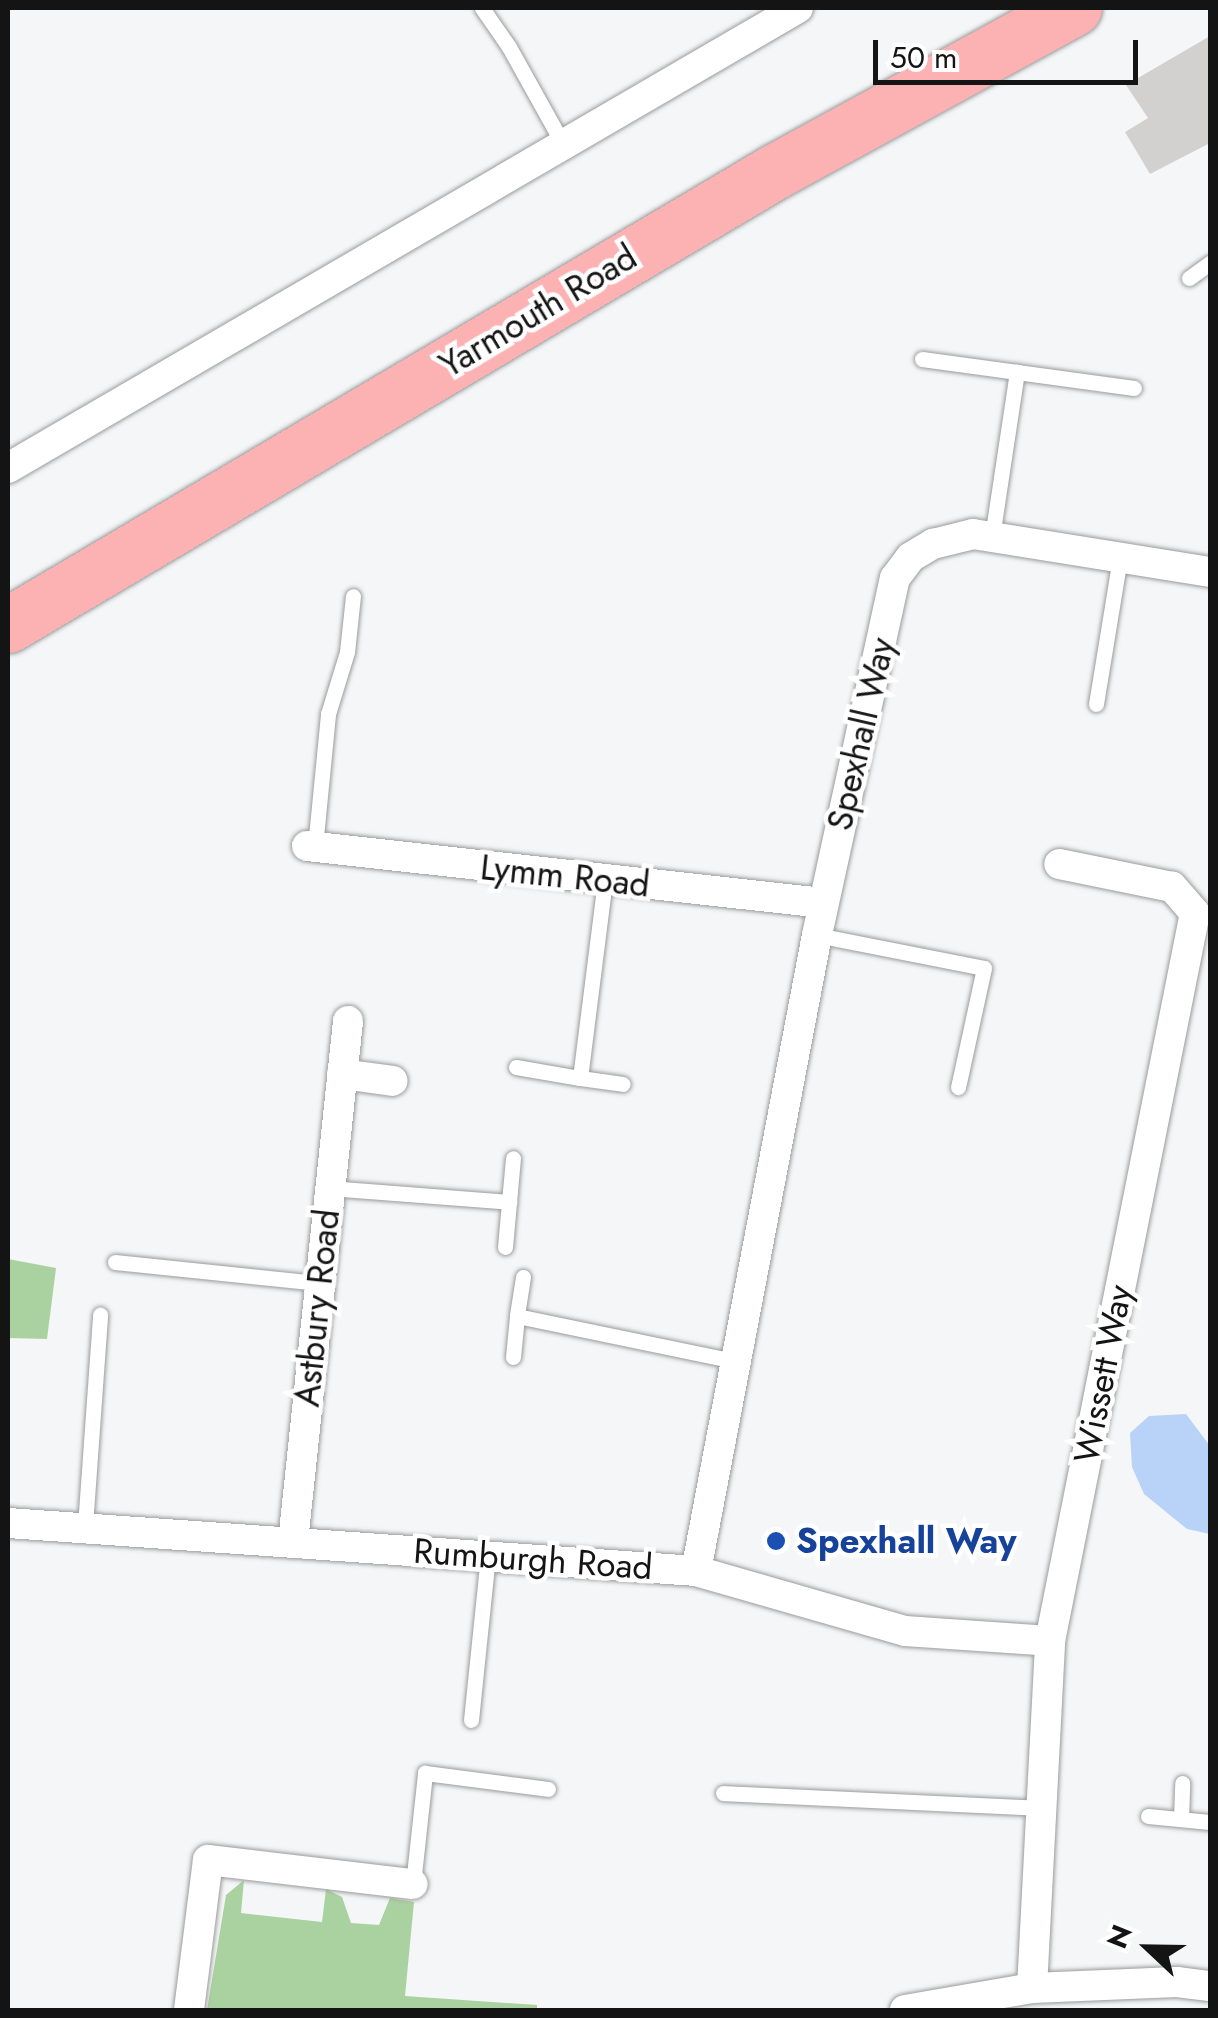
<!DOCTYPE html>
<html>
<head>
<meta charset="utf-8">
<style>
  body { margin:0 }
  #map { position:relative; width:1218px; height:2018px; overflow:hidden; background:#f5f6f7; font-family:Jost,sans-serif }
  div>[style] { position:absolute }
  .green>* { inset:0; background:#aad2a0 }
  .water>* { inset:0; background:#b8d3f7 }
  .building>* { inset:0; background:#d3d1d0 }
  .roads { filter:drop-shadow(0 0 2px #9a9b9c) drop-shadow(0 0 2px #9a9b9c) }
  .lane>* { height:15px; margin:-7.5px; padding:0 7.5px; transform-origin:7.5px; border-radius:7.5px; background:#fff }
  .street>* { height:30px; margin:-15px; padding:0 15px; transform-origin:15px; border-radius:15px; background:#fff }
  .highway>* { height:55px; margin:-27.5px; padding:0 27.5px; transform-origin:27.5px; border-radius:27.5px; background:#fcb2b3 }
  .dots>* { width:28px; height:28px; translate:-50% -50%; box-sizing:border-box; border:5px solid #fff; border-radius:50% }
  span { translate:-50% -50%; white-space:nowrap; text-align:center; line-height:1.15; -webkit-text-stroke:9px #fff; paint-order:stroke }
  .street-label { font-size:35px; color:#141415 }
  .transit-label { font-size:35px; color:#164399; font-weight:700 }
  .left { translate:0 -50%; text-align:left }
  .frame { position:absolute; inset:0; border:10px solid #141415; pointer-events:none }
  .north { position:absolute; left:1098px; top:1898px; width:100px; height:100px; -webkit-text-stroke:8px #fff; paint-order:stroke; rotate:292deg; font-size:28px; font-weight:700; line-height:40px; text-align:center; color:#141415 }
  .north::after { content:''; display:block; margin:auto; width:35px; height:45px; background:#141415; clip-path:polygon(50% 0,100% 100%,50% 72%,0 100%) }
  .scale { position:absolute; left:873px; top:40px; width:265px; height:45px; box-sizing:border-box; border:5px solid #141415; border-top:0; padding-left:12px; font-size:30px; line-height:35px; white-space:nowrap; color:#141415; -webkit-text-stroke:8px #fff; paint-order:stroke }
</style>
</head>
<body>
<div id="map">
  <div class="green">
    <i style="clip-path:polygon(8px 1259px,56px 1268px,47px 1339px,8px 1338px)"></i>
    <i style="clip-path:polygon(244px 1880px,241px 1913px,322px 1922px,326px 1889px,342px 1897px,351px 1923px,379px 1925px,390px 1898px,414px 1902px,405px 1996px,537px 2005px,537px 2010px,207px 2010px,226px 1895px)"></i>
  </div>
  <div class="water">
    <i style="clip-path:polygon(1186px 1414px,1210px 1446px,1210px 1534px,1187px 1529px,1144px 1494px,1132px 1467px,1130px 1433px,1149px 1416px)"></i>
  </div>
  <div class="building">
    <i style="clip-path:polygon(1210px 36px,1210px 143px,1150px 174px,1125px 132px,1148px 118px,1126px 85px)"></i>
  </div>
  <div class="roads">
    <div class="lane">
      <i style="left:482px;top:8px;width:47px;rotate:55.3deg"></i>
      <i style="left:509px;top:47px;width:111px;rotate:60.9deg"></i>
      <i style="left:1189px;top:278px;width:26px;rotate:-36deg"></i>
      <i style="left:922px;top:359px;width:96px;rotate:7.8deg"></i>
      <i style="left:992px;top:537px;width:167px;rotate:-81.4deg"></i>
      <i style="left:1017px;top:372px;width:118px;rotate:7.8deg"></i>
      <i style="left:1096px;top:704px;width:148px;rotate:-80.7deg"></i>
      <i style="left:315px;top:847px;width:134px;rotate:-84.4deg"></i>
      <i style="left:328px;top:714px;width:65px;rotate:-73deg"></i>
      <i style="left:347px;top:652px;width:56px;rotate:-83.9deg"></i>
      <i style="left:817px;top:935px;width:170px;rotate:11.2deg"></i>
      <i style="left:984px;top:968px;width:122px;rotate:102.3deg"></i>
      <i style="left:516px;top:1067px;width:65px;rotate:9.8deg"></i>
      <i style="left:580px;top:1078px;width:199px;rotate:-82.8deg"></i>
      <i style="left:580px;top:1078px;width:43px;rotate:7.9deg"></i>
      <i style="left:329px;top:1188px;width:181px;rotate:4.4deg"></i>
      <i style="left:509px;top:1202px;width:44px;rotate:-84.8deg"></i>
      <i style="left:505px;top:1247px;width:45px;rotate:-84.9deg"></i>
      <i style="left:115px;top:1262px;width:205px;rotate:5.9deg"></i>
      <i style="left:523px;top:1277px;width:39px;rotate:99deg"></i>
      <i style="left:517px;top:1316px;width:222px;rotate:11.7deg"></i>
      <i style="left:513px;top:1357px;width:41px;rotate:-84.4deg"></i>
      <i style="left:85px;top:1526px;width:212px;rotate:-85.9deg"></i>
      <i style="left:471px;top:1720px;width:165px;rotate:-84.1deg"></i>
      <i style="left:723px;top:1793px;width:318px;rotate:2.7deg"></i>
      <i style="left:1148px;top:1816px;width:62px;rotate:5.5deg"></i>
      <i style="left:1181px;top:1819px;width:36px;rotate:-88deg"></i>
      <i style="left:413px;top:1884px;width:112px;rotate:-83.8deg"></i>
      <i style="left:425px;top:1773px;width:124px;rotate:7.4deg"></i>
    </div>
    <div class="street">
      <i style="left:8px;top:468px;width:914px;rotate:-30.21deg"></i>
      <i style="left:307px;top:846px;width:519px;rotate:6.3deg"></i>
      <i style="left:342px;top:1074px;width:51px;rotate:7.8deg"></i>
      <i style="left:8px;top:1523px;width:690px;rotate:3.99deg"></i>
      <i style="left:696px;top:1571px;width:217px;rotate:16deg"></i>
      <i style="left:905px;top:1631px;width:145px;rotate:3.9deg"></i>
      <i style="left:293px;top:1542px;width:524px;rotate:-83.97deg"></i>
      <i style="left:696px;top:1571px;width:647px;rotate:-79.23deg"></i>
      <i style="left:817px;top:935px;width:365px;rotate:-77.7deg"></i>
      <i style="left:895px;top:578px;width:26px;rotate:-53deg"></i>
      <i style="left:911px;top:557px;width:26px;rotate:-31deg"></i>
      <i style="left:933px;top:544px;width:41px;rotate:-14deg"></i>
      <i style="left:973px;top:534px;width:240px;rotate:9.1deg"></i>
      <i style="left:1032px;top:1988px;width:347px;rotate:-87deg"></i>
      <i style="left:1050px;top:1641px;width:742px;rotate:-78.74deg"></i>
      <i style="left:1195px;top:913px;width:35px;rotate:-131deg"></i>
      <i style="left:1172px;top:887px;width:115px;rotate:-168.5deg"></i>
      <i style="left:189px;top:2010px;width:151px;rotate:-82.8deg"></i>
      <i style="left:208px;top:1860px;width:206px;rotate:6.7deg"></i>
      <i style="left:905px;top:2010px;width:129px;rotate:-9.8deg"></i>
      <i style="left:1032px;top:1988px;width:145px;rotate:-2.4deg"></i>
      <i style="left:1177px;top:1982px;width:33px;rotate:7deg"></i>
    </div>
    <div class="highway">
      <i style="left:8px;top:625px;width:890px;rotate:-30.6deg"></i>
      <i style="left:774px;top:172px;width:342px;rotate:-28.7deg"></i>
    </div>
  </div>
  <div class="dots">
    <i style="left:776px;top:1541px;background:#1a4fb4"></i>
  </div>
  <div class="street-label">
    <span style="left:538px;top:311px;rotate:-31deg">Yarmouth Road</span>
    <span style="left:861px;top:734px;rotate:-77deg">Spexhall Way</span>
    <span style="left:565px;top:876px;rotate:6deg">Lymm Road</span>
    <span style="left:317px;top:1308px;rotate:-84deg">Astbury Road</span>
    <span style="left:1103px;top:1374px;rotate:-79deg">Wissett Way</span>
    <span style="left:533px;top:1559px;rotate:4deg">Rumburgh Road</span>
  </div>
  <div class="transit-label">
    <span class="left" style="left:796px;top:1541px">Spexhall Way</span>
  </div>
  <div class="frame"></div>
  <div class="north">N</div>
  <div class="scale">50 m</div>
</div>
</body>
</html>
